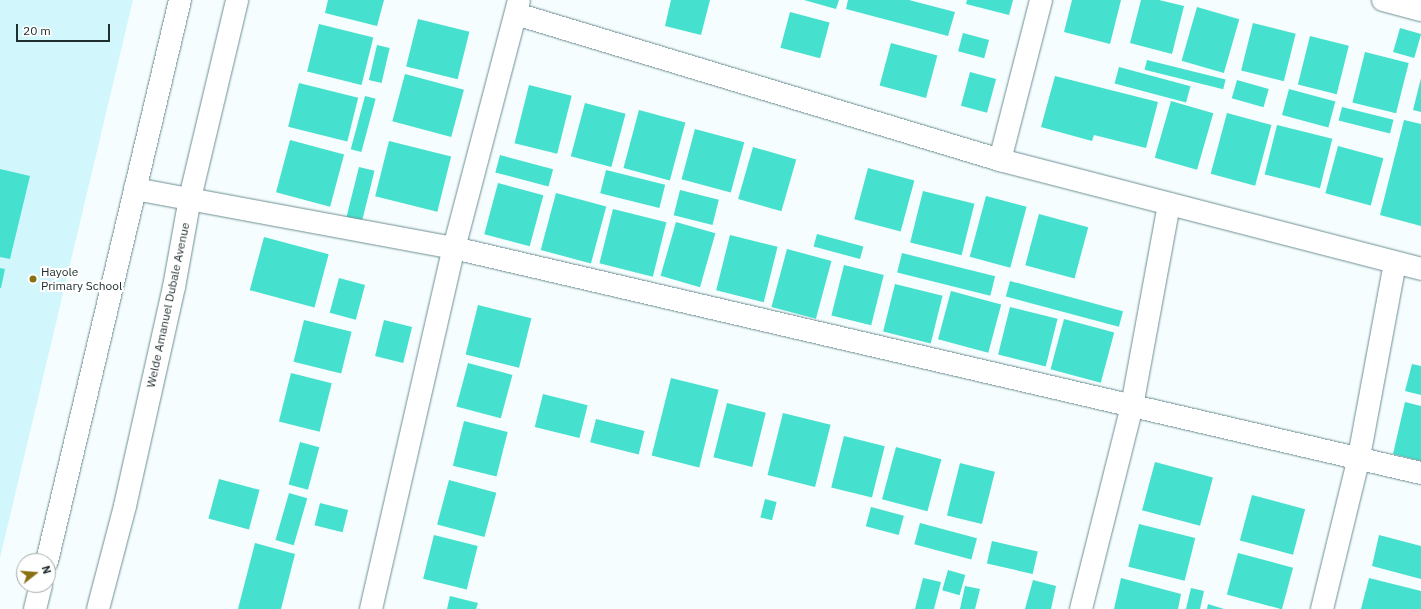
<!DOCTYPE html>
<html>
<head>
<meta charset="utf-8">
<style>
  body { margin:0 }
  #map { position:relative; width:1421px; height:609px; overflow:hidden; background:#f6fdfe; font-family:"IBM Plex Sans",sans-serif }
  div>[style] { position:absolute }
  .built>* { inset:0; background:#d1f7fc }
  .building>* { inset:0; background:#46e0ce; transform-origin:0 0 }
  .roads { filter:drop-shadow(0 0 1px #6c8f94) drop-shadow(0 0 1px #6c8f94) }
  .street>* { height:22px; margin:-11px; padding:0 11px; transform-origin:11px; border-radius:11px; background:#fff }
  .secondary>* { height:22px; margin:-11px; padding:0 11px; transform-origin:11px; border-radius:11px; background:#fff }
  .dots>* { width:11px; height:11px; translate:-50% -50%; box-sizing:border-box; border:2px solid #fff; border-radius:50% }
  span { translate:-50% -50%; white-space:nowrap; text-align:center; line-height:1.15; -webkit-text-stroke:4px #fff; paint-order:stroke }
  .poi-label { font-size:12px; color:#202e30 }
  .left { translate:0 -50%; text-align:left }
  .street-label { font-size:12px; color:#202e30 }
  .north { position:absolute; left:16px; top:553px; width:40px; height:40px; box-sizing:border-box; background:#fff; border:1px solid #a6abac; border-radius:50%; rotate:73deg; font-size:11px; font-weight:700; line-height:16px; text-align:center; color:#202e30 }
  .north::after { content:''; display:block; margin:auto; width:14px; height:18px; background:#897113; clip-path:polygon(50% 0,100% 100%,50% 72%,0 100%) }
  .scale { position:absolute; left:16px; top:24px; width:94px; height:18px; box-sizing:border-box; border:2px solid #202e30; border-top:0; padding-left:5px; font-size:12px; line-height:14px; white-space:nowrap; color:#202e30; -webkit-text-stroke:3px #fff; paint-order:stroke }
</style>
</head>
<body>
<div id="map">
  <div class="built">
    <i style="clip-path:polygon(0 0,133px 0,0 558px)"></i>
  </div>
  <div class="building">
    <i style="clip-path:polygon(328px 0,384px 0,377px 26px,325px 13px)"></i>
    <i style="clip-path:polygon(671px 0,710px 0,701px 35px,665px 26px)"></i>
    <i style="clip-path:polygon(804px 0,839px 0,836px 9px)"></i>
    <i style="clip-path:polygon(848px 0,909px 0,955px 12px,948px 36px,846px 9px)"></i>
    <i style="clip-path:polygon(967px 0,1013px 0,1009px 15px,966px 4px)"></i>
    <i style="clip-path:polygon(1072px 0,1121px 0,1110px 44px,1064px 32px)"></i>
    <i style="clip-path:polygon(1141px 0,1159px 0,1184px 6px,1172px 54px,1130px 43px)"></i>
    <i style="left:1197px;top:7px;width:44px;height:56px;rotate:16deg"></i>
    <i style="left:790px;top:12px;width:41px;height:37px;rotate:15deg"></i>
    <i style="left:418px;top:19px;width:53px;height:49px;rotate:14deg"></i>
    <i style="left:1253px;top:23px;width:44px;height:49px;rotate:14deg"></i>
    <i style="left:319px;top:24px;width:56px;height:49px;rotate:14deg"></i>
    <i style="left:1400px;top:28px;width:22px;height:25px;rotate:16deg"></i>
    <i style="left:963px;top:33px;width:27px;height:19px;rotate:15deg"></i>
    <i style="left:1310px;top:36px;width:40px;height:50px;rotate:14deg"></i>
    <i style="left:891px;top:43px;width:48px;height:44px;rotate:15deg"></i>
    <i style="left:377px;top:45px;width:13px;height:36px;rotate:13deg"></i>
    <i style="left:1365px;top:52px;width:45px;height:52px;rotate:14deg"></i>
    <i style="left:1147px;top:60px;width:81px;height:10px;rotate:14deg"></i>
    <i style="left:1119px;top:67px;width:74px;height:17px;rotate:15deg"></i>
    <i style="left:970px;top:72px;width:27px;height:35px;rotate:15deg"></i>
    <i style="left:405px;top:74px;width:61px;height:49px;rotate:15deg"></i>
    <i style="clip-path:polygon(1055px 76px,1158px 102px,1146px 148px,1094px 135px,1092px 141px,1041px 127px)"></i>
    <i style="clip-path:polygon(1421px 78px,1421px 112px,1413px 110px)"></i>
    <i style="left:1237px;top:80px;width:33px;height:19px;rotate:16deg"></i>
    <i style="left:299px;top:83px;width:61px;height:45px;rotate:14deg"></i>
    <i style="left:529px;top:85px;width:44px;height:60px;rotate:14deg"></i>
    <i style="left:1289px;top:89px;width:48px;height:27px;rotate:15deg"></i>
    <i style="left:365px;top:96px;width:11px;height:55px;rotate:15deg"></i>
    <i style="left:1171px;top:101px;width:44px;height:59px;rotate:16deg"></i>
    <i style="left:585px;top:103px;width:42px;height:55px;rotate:15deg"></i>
    <i style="left:1342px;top:107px;width:53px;height:14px;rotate:14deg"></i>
    <i style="left:639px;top:110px;width:48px;height:60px;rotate:15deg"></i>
    <i style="left:1227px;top:113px;width:46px;height:63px;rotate:15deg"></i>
    <i style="clip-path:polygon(1404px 120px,1421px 124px,1421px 226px,1380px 215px)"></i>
    <i style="left:1277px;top:125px;width:57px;height:51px;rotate:14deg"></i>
    <i style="left:695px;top:129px;width:51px;height:52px;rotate:15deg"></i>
    <i style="left:290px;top:140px;width:56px;height:54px;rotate:15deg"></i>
    <i style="left:389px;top:141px;width:64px;height:57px;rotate:14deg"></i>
    <i style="left:1338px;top:146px;width:47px;height:49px;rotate:15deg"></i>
    <i style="left:753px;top:147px;width:45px;height:54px;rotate:16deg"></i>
    <i style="left:500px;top:155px;width:55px;height:18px;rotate:15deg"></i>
    <i style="left:359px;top:167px;width:16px;height:52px;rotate:14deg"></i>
    <i style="left:868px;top:168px;width:48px;height:53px;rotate:15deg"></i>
    <i style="clip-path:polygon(0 169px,30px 176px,10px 259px,0 257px)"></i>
    <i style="left:606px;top:170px;width:61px;height:24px;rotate:14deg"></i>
    <i style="left:498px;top:183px;width:47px;height:53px;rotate:15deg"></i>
    <i style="left:680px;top:190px;width:40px;height:26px;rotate:14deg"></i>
    <i style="left:923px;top:191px;width:53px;height:53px;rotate:14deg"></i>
    <i style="left:556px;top:193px;width:52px;height:59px;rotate:15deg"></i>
    <i style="left:986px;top:196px;width:42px;height:63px;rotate:15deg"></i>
    <i style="left:613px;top:209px;width:55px;height:56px;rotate:14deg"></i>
    <i style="left:1039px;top:214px;width:51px;height:53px;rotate:15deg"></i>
    <i style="left:676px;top:222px;width:41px;height:56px;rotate:16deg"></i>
    <i style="left:817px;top:234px;width:48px;height:13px;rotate:15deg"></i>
    <i style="left:730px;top:235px;width:49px;height:57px;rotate:14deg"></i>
    <i style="left:264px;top:237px;width:67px;height:55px;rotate:15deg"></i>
    <i style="left:787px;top:249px;width:46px;height:60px;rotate:15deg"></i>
    <i style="left:902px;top:253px;width:96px;height:20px;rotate:14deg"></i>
    <i style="left:844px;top:265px;width:41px;height:52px;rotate:14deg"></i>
    <i style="clip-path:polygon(0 268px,5px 269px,1px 288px,0 288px)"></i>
    <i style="left:339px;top:278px;width:27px;height:36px;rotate:15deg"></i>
    <i style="left:1010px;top:281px;width:117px;height:16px;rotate:15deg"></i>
    <i style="left:895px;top:284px;width:49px;height:49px;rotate:14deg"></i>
    <i style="left:951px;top:291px;width:52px;height:50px;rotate:15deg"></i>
    <i style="left:478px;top:305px;width:55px;height:51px;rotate:14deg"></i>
    <i style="left:1010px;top:307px;width:49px;height:49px;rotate:14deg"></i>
    <i style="left:1064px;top:319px;width:52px;height:52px;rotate:15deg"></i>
    <i style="left:304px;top:320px;width:49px;height:43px;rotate:14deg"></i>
    <i style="left:384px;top:320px;width:29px;height:37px;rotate:14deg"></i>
    <i style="left:468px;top:363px;width:46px;height:45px;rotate:15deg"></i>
    <i style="clip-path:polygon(1412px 364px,1421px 366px,1421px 395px,1405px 391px)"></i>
    <i style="left:291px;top:373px;width:42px;height:50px;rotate:14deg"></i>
    <i style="left:671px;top:378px;width:49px;height:80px;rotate:14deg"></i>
    <i style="left:543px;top:394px;width:46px;height:34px;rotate:14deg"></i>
    <i style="clip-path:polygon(1405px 402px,1421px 406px,1421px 461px,1393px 454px)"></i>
    <i style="left:727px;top:403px;width:40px;height:56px;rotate:14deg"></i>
    <i style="left:783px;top:413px;width:49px;height:64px;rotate:14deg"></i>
    <i style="left:596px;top:419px;width:50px;height:24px;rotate:14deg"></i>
    <i style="left:464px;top:421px;width:45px;height:46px;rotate:14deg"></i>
    <i style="left:844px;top:436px;width:42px;height:53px;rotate:14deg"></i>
    <i style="left:300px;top:442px;width:20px;height:44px;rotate:15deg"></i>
    <i style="left:896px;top:447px;width:47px;height:54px;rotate:15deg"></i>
    <i style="left:1155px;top:462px;width:60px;height:50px;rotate:15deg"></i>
    <i style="left:960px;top:463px;width:36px;height:54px;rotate:14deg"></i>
    <i style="left:219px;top:479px;width:42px;height:41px;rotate:15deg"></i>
    <i style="left:449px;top:480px;width:49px;height:46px;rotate:15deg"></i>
    <i style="left:289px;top:493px;width:19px;height:49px;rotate:16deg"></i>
    <i style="left:1252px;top:495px;width:55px;height:47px;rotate:15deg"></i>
    <i style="left:765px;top:499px;width:12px;height:19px;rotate:14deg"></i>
    <i style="left:320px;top:503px;width:29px;height:23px;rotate:14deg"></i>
    <i style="left:871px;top:507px;width:34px;height:20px;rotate:15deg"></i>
    <i style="left:920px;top:523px;width:59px;height:22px;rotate:15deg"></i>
    <i style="left:1139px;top:524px;width:58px;height:44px;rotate:14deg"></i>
    <i style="left:434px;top:535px;width:45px;height:45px;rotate:14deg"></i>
    <i style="clip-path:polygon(1379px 535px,1421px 546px,1421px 579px,1372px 566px)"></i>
    <i style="left:992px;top:541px;width:47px;height:23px;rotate:13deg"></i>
    <i style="clip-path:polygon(255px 543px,295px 554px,281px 609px,238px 609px)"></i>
    <i style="left:1238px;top:553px;width:57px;height:43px;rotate:15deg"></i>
    <i style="left:948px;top:570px;width:18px;height:21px;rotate:16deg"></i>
    <i style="clip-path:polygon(923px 578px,941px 582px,934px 609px,915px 609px)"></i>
    <i style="clip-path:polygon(1121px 578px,1181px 594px,1178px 609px,1114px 609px)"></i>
    <i style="clip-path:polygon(1369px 578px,1421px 591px,1421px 609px,1361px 609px)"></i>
    <i style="clip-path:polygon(1033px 580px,1056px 586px,1051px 609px,1025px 609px)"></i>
    <i style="clip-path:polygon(965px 586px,980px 589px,975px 609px,960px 609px)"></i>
    <i style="clip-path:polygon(1191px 588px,1204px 591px,1200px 609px,1186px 609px)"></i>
    <i style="clip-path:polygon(450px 596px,478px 603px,476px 609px,447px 609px)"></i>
    <i style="clip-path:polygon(1208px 604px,1224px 609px,1207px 609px)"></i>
  </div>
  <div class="roads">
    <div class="street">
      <i style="left:1383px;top:0;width:39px;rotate:15deg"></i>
      <i style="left:516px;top:14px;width:506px;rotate:16.79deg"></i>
      <i style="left:1000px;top:160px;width:435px;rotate:14.5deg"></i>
      <i style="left:1000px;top:160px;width:165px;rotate:-75.6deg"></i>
      <i style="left:135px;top:189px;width:324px;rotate:10.5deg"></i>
      <i style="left:454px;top:248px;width:993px;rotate:13.1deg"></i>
      <i style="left:371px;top:609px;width:370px;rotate:-77.1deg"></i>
      <i style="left:454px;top:248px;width:255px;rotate:-75.3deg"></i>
      <i style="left:1081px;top:609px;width:209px;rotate:-75.9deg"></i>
      <i style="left:1132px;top:406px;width:205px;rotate:-79.6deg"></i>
      <i style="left:1322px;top:609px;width:156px;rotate:-76.3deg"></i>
      <i style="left:1359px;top:457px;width:197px;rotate:-79.5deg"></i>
    </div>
    <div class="secondary">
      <i style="left:47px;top:561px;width:577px;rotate:-76.66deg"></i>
      <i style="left:35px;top:609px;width:25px;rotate:-76deg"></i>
      <i style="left:98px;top:609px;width:106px;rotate:-75.3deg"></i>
      <i style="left:125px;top:506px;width:224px;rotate:-77.4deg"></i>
      <i style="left:174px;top:287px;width:90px;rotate:-79.8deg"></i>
      <i style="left:190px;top:198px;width:204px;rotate:-76.6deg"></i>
    </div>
  </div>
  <div class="dots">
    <i style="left:33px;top:279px;background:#897113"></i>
  </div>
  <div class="poi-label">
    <span class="left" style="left:41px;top:279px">Hayole<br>Primary School</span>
  </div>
  <div class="street-label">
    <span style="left:168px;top:305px;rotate:-78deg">Welde Amanuel Dubale Avenue</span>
  </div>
  <div class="north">N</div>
  <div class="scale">20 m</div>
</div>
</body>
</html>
